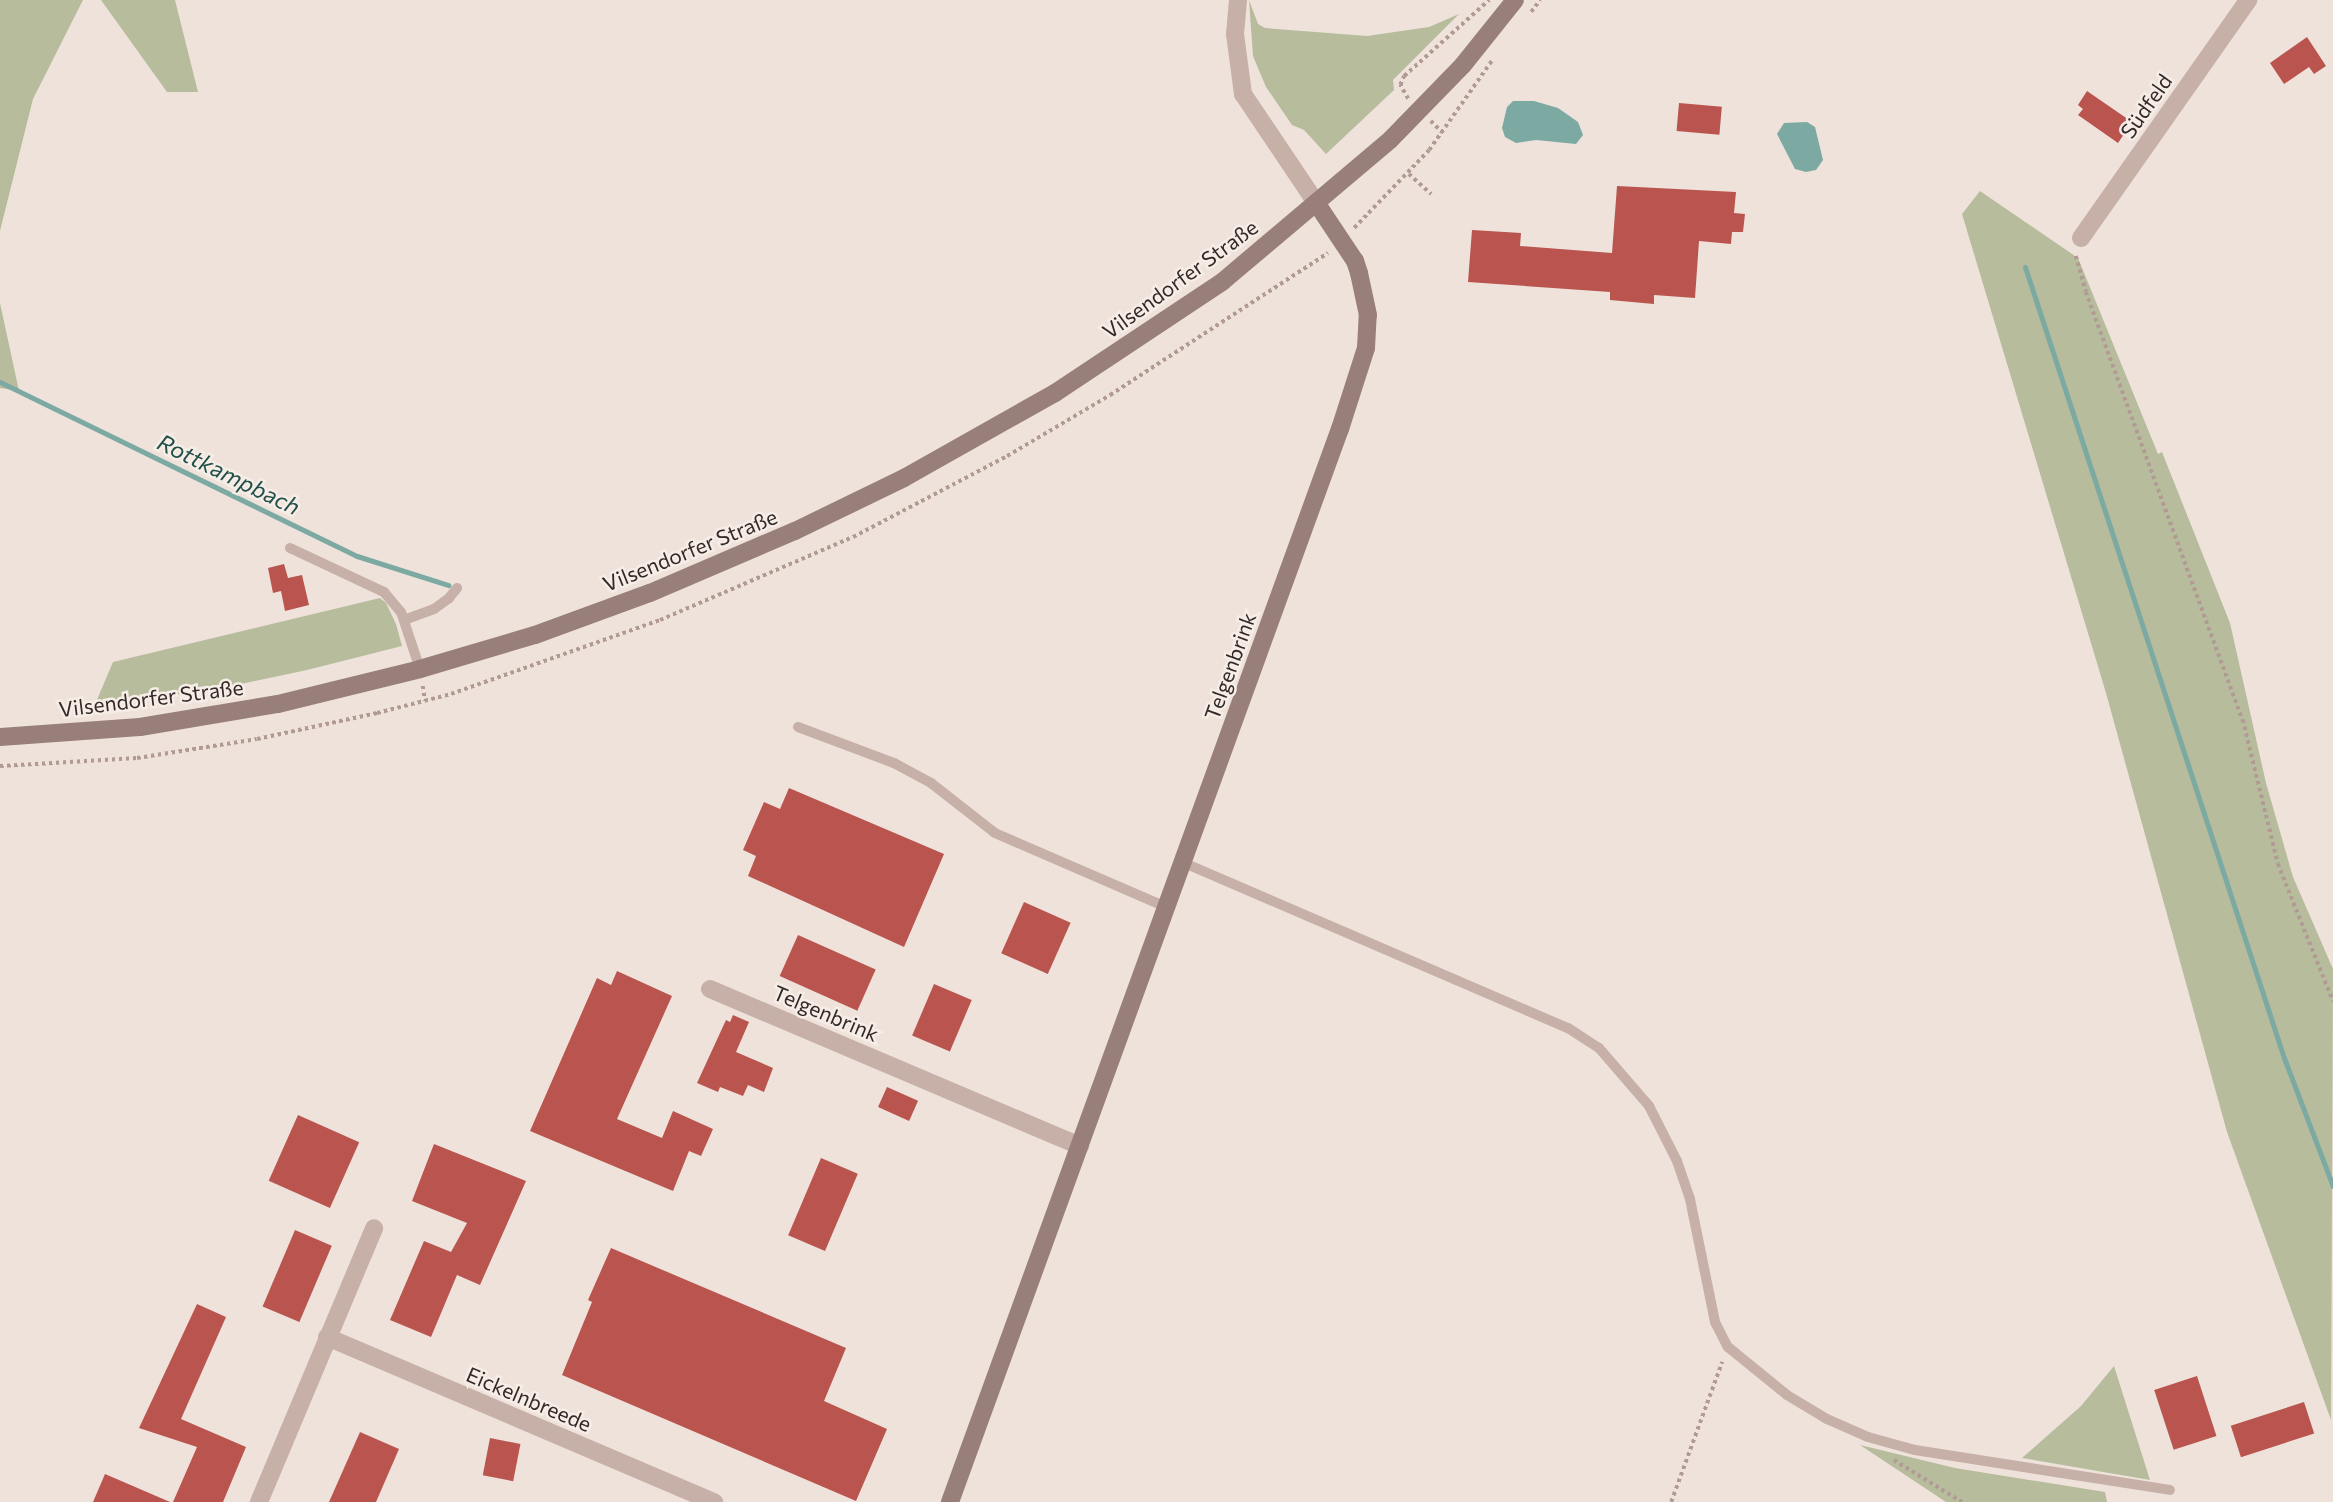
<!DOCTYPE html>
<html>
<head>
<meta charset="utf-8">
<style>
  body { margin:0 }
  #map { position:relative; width:2333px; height:1502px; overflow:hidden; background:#efe2db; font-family:Commissioner,sans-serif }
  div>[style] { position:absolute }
  .green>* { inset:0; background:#b7bc9d }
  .water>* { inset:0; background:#7da9a3 }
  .stream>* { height:5px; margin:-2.5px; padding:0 2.5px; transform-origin:2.5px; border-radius:2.5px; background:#7da9a3 }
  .building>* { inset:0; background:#b9554e; transform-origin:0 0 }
  .path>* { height:3.5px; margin-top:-1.75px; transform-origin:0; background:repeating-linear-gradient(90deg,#b19a93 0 3.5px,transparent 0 7px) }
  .lane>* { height:10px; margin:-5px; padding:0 5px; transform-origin:5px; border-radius:5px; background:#c6b0a8 }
  .street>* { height:18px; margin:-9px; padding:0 9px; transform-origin:9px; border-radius:9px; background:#c6b0a8 }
  .secondary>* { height:18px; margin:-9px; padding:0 9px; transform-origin:9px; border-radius:9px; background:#997f7a }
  span { translate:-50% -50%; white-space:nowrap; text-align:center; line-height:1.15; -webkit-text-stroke:5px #f7ede7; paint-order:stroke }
  .street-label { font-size:21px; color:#332928 }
  .water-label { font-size:23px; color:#21504b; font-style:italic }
</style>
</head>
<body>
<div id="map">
  <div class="green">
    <i style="clip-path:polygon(0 0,83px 0,33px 99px,0 231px)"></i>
    <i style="clip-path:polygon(101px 0,175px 0,198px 92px,167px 92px)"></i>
    <i style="clip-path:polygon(1249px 0,1258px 24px,1265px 28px,1367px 36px,1429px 27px,1459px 14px,1393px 80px,1394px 90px,1326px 154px,1304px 130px,1292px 125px,1266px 87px,1253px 56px)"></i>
    <i style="clip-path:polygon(1980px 191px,2078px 258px,2158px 454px,2162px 452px,2230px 623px,2266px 783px,2293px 877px,2333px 969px,2331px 1420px,2227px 1132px,2106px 693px,1962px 214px)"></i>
    <i style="clip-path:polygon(0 303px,19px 391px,0 388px)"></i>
    <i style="clip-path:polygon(380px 598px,386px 603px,396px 624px,402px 646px,307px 670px,203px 692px,96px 702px,113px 662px)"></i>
    <i style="clip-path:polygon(2114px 1366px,2150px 1480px,2022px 1458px,2081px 1406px)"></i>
    <i style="clip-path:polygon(1860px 1445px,1955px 1468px,2105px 1492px,2107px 1502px,1946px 1502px)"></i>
  </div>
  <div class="water">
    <i style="clip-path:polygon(1513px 101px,1534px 101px,1558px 108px,1578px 122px,1583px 135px,1576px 144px,1536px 140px,1516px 143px,1505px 137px,1502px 128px,1507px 107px)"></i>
    <i style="clip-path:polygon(1807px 122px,1815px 127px,1823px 160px,1816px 170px,1806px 172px,1795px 169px,1777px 134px,1784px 123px)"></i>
  </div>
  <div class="stream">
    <i style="left:2025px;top:267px;width:832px;rotate:71.87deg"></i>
    <i style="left:2284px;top:1058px;width:137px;rotate:69.1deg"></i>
    <i style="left:0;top:382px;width:397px;rotate:26deg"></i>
    <i style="left:357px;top:556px;width:96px;rotate:17.7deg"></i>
  </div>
  <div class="building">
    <i style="clip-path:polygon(2307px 37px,2326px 66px,2314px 74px,2309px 67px,2284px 84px,2270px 63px)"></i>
    <i style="clip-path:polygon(2087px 91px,2132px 122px,2118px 143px,2078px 115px,2083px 109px,2078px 105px)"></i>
    <i style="left:1679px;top:103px;width:43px;height:28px;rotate:5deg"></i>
    <i style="clip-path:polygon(1617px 186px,1736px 192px,1734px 213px,1745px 214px,1743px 232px,1732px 232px,1731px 244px,1699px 241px,1695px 298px,1654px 295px,1654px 304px,1610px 300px,1610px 292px,1468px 282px,1472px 230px,1521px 233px,1520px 246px,1612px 253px)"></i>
    <i style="clip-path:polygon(284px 564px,288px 578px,302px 575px,309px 605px,285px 611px,281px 591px,273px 593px,268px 568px)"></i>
    <i style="clip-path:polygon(789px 788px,944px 854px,904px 947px,748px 876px,756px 856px,743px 850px,764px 802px,780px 809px)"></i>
    <i style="left:1024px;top:902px;width:51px;height:56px;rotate:24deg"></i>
    <i style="left:798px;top:935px;width:85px;height:45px;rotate:24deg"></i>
    <i style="clip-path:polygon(617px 971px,672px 996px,617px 1119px,662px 1138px,673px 1111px,713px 1129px,701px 1156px,689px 1151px,673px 1191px,530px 1131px,597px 978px,611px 985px)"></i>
    <i style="left:934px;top:984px;width:41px;height:56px;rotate:23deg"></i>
    <i style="clip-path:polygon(733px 1015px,749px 1022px,736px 1052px,773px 1068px,764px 1092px,748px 1085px,743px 1096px,720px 1087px,718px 1092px,697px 1083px,726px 1020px,730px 1022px)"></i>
    <i style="left:887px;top:1087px;width:34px;height:22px;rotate:24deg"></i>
    <i style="left:298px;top:1115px;width:67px;height:72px;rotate:24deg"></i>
    <i style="clip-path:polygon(434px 1144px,526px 1181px,480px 1285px,457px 1275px,431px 1337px,390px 1320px,424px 1241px,451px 1252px,467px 1223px,412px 1201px)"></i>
    <i style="left:821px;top:1158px;width:40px;height:84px;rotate:23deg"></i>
    <i style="left:295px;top:1230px;width:40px;height:83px;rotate:23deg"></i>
    <i style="clip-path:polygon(611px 1248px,846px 1348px,824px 1401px,887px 1429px,856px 1501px,562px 1375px,592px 1302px,588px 1300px)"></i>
    <i style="clip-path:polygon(197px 1304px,226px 1317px,181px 1419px,246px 1447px,223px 1502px,173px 1502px,197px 1447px,139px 1428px)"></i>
    <i style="left:2197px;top:1376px;width:63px;height:45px;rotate:72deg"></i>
    <i style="left:2304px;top:1402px;width:33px;height:77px;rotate:72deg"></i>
    <i style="clip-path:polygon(360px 1432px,399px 1449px,376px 1502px,329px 1502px)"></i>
    <i style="left:490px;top:1438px;width:31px;height:38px;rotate:11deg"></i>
    <i style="clip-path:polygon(105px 1474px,170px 1502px,93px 1502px)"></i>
  </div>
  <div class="path">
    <i style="left:1531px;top:12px;width:15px;rotate:-53deg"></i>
    <i style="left:1408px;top:99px;width:16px;rotate:-120deg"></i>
    <i style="left:1400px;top:85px;width:10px;rotate:-66deg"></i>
    <i style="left:1404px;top:76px;width:114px;rotate:-41.8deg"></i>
    <i style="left:1431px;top:121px;width:16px;rotate:45deg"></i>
    <i style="left:1409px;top:174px;width:30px;rotate:42deg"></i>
    <i style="left:1354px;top:228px;width:108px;rotate:-46.1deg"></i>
    <i style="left:1429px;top:150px;width:111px;rotate:-54.9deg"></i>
    <i style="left:2076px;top:256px;width:37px;rotate:74deg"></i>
    <i style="left:2086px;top:292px;width:456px;rotate:69.9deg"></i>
    <i style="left:2243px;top:720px;width:148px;rotate:76.3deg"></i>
    <i style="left:2278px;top:864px;width:148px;rotate:68.1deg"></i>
    <i style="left:423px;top:686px;width:15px;rotate:82deg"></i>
    <i style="left:0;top:766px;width:137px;rotate:-3.3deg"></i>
    <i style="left:137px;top:758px;width:121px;rotate:-9deg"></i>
    <i style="left:257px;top:739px;width:123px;rotate:-12.2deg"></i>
    <i style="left:377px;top:713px;width:76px;rotate:-14.4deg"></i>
    <i style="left:451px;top:694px;width:222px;rotate:-19.5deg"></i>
    <i style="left:660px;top:620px;width:210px;rotate:-23.3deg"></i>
    <i style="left:853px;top:537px;width:174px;rotate:-27.7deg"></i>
    <i style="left:1007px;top:456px;width:120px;rotate:-30.6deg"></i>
    <i style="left:1110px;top:395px;width:260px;rotate:-33.1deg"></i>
    <i style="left:1894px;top:1460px;width:80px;rotate:31.7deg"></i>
    <i style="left:1671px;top:1502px;width:149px;rotate:-70deg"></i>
  </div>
  <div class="lane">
    <i style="left:290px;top:548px;width:104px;rotate:25.1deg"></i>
    <i style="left:384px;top:592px;width:26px;rotate:50deg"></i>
    <i style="left:401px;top:612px;width:60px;rotate:71.6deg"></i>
    <i style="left:404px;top:620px;width:32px;rotate:-20deg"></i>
    <i style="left:434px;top:609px;width:19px;rotate:-36deg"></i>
    <i style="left:449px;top:598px;width:13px;rotate:-51deg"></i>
    <i style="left:798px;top:727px;width:103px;rotate:20.6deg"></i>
    <i style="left:894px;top:763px;width:42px;rotate:28.4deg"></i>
    <i style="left:931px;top:783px;width:81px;rotate:38deg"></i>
    <i style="left:995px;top:833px;width:186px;rotate:23.4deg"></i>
    <i style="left:1182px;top:862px;width:420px;rotate:23.3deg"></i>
    <i style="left:1568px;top:1028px;width:37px;rotate:33deg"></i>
    <i style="left:1599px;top:1048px;width:77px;rotate:49.2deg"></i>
    <i style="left:1649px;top:1106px;width:62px;rotate:63deg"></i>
    <i style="left:1677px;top:1161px;width:40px;rotate:71.1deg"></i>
    <i style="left:1690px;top:1199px;width:126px;rotate:78.5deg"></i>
    <i style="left:1715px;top:1322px;width:28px;rotate:63deg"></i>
    <i style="left:1728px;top:1347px;width:76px;rotate:39.1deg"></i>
    <i style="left:1787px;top:1395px;width:47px;rotate:31deg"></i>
    <i style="left:1827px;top:1419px;width:45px;rotate:23.7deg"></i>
    <i style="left:1868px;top:1437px;width:49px;rotate:15.5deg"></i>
    <i style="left:1915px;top:1450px;width:258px;rotate:8.9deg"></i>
  </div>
  <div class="street">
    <i style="left:1238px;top:0;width:34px;rotate:95deg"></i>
    <i style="left:1235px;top:34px;width:61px;rotate:82.4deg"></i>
    <i style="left:1243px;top:94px;width:133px;rotate:56.1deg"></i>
    <i style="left:2081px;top:238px;width:291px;rotate:-54.9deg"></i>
    <i style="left:710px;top:989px;width:402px;rotate:23deg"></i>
    <i style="left:327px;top:1337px;width:421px;rotate:23.1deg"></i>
    <i style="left:259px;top:1502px;width:297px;rotate:-67.2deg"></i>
  </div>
  <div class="secondary">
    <i style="left:0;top:737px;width:140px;rotate:-4.1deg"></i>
    <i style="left:140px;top:727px;width:140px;rotate:-9.5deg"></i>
    <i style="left:278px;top:704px;width:146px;rotate:-13.8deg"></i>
    <i style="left:420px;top:669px;width:120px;rotate:-16.5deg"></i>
    <i style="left:535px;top:635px;width:122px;rotate:-20.1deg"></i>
    <i style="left:650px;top:593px;width:158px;rotate:-23.2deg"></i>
    <i style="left:795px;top:531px;width:121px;rotate:-25.9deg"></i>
    <i style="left:904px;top:478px;width:173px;rotate:-29.4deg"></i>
    <i style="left:1055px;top:393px;width:201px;rotate:-33.6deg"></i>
    <i style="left:1222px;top:282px;width:221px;rotate:-40.2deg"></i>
    <i style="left:1391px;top:139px;width:103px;rotate:-45.8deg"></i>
    <i style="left:1463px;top:65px;width:83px;rotate:-51.3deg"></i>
    <i style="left:950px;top:1502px;width:1142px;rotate:-70.03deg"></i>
    <i style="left:1340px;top:429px;width:85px;rotate:-72.2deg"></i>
    <i style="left:1366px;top:348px;width:33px;rotate:-87deg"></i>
    <i style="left:1368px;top:315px;width:43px;rotate:-102.1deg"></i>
    <i style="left:1359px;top:273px;width:13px;rotate:-108deg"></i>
    <i style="left:1355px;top:261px;width:69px;rotate:-123.7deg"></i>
  </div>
  <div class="street-label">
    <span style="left:2146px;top:106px;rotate:-55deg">Südfeld</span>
    <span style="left:1180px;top:279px;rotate:-36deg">Vilsendorfer Straße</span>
    <span style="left:690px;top:550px;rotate:-22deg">Vilsendorfer Straße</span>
    <span style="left:1230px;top:666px;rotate:-70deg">Telgenbrink</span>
    <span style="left:151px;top:698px;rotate:-7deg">Vilsendorfer Straße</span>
    <span style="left:826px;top:1013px;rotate:23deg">Telgenbrink</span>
    <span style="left:529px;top:1399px;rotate:23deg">Eickelnbreede</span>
  </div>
  <div class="water-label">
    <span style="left:229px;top:474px;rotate:26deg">Rottkampbach</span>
  </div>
</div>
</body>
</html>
